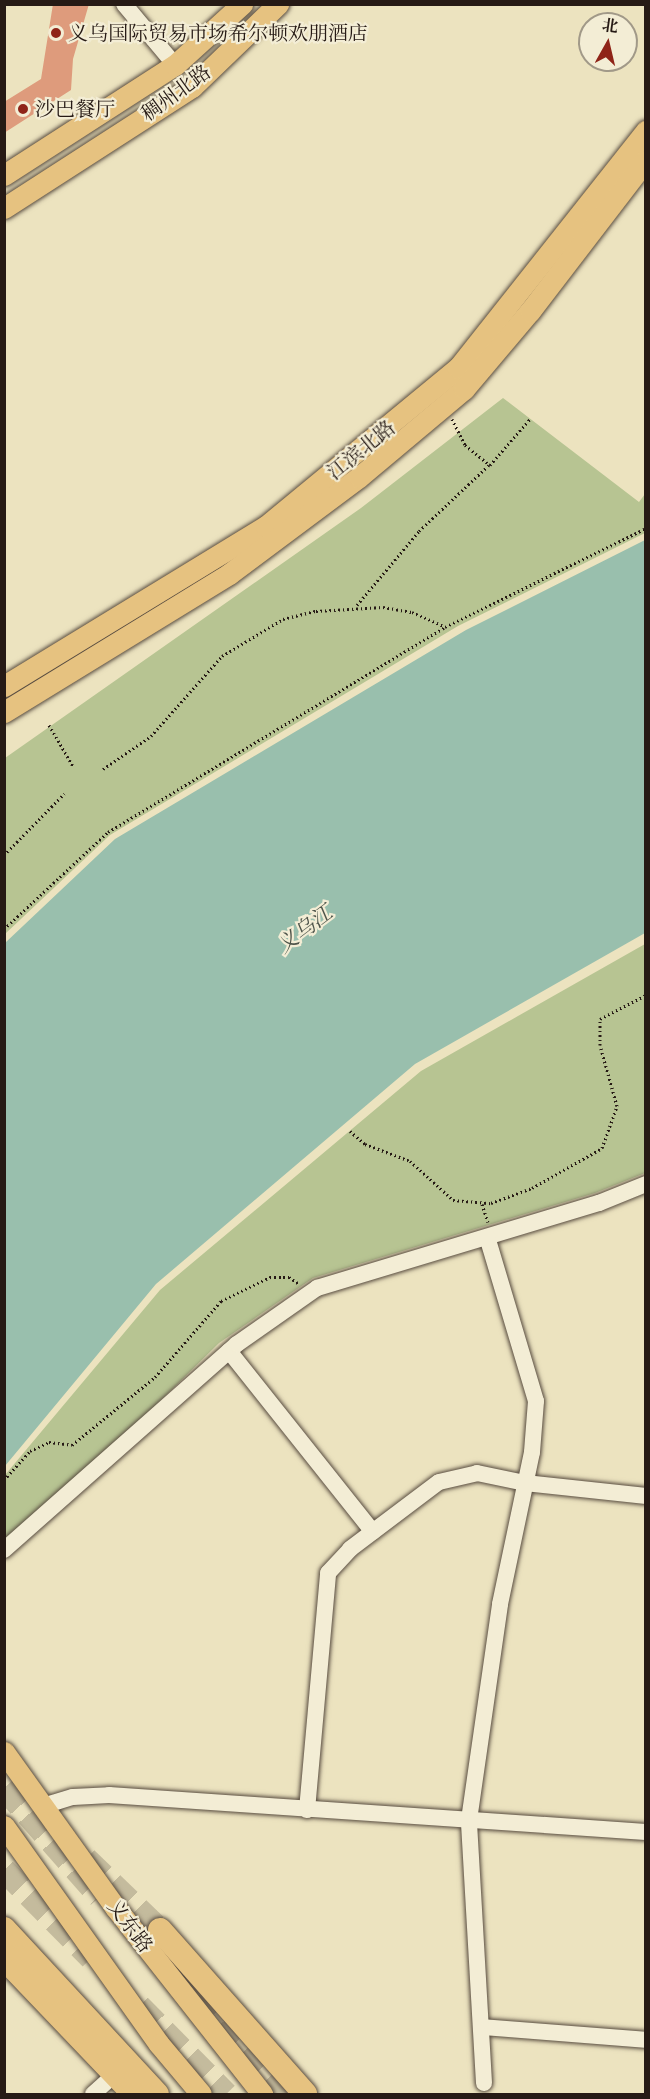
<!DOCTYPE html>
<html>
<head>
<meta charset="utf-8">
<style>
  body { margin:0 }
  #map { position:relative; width:650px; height:2099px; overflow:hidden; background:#ece3bf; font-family:Cardo,"Noto Serif SC",serif }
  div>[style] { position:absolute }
  .green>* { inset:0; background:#b7c492 }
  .water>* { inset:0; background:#99bfad }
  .building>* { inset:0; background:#de9b7c }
  .highway-tunnel>* { height:24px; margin-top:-12px; transform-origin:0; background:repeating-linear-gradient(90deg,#c4bb9d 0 24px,transparent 0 36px) }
  .path>* { height:3px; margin-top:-1.5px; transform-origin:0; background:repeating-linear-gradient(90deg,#261a15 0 1.5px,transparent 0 4.5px) }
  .roads { filter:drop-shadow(0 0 2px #584c40) drop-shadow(0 0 2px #584c40) }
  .minor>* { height:16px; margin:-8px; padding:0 8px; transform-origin:8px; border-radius:8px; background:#f3edd5 }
  .major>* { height:21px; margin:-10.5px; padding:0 10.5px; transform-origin:10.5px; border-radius:10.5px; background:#e6c280 }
  .highway>* { height:24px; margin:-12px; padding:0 12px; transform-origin:12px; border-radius:12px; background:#e6c280 }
  .dots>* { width:16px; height:16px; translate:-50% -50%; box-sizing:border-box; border:3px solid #f3edd5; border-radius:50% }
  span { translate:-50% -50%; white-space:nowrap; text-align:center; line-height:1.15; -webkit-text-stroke:4.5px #f3edd5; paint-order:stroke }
  .poi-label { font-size:20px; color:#261a15 }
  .left { translate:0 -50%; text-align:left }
  .street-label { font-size:20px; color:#261a15 }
  .water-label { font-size:21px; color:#4e544a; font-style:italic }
  .frame { position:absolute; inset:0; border:6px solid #261a15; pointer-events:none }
  .north { position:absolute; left:578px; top:12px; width:60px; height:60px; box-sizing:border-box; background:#f3edd5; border:2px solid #a19988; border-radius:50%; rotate:8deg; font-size:16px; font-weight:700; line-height:24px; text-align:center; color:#261a15 }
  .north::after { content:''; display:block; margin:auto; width:21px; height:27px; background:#8f2418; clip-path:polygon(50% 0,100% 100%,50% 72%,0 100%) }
</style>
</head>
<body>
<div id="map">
  <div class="green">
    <i style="clip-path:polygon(503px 398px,639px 502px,645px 494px,645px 533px,458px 626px,110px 835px,5px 934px,5px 758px,361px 508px)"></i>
    <i style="clip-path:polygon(645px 944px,645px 1173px,595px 1193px,313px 1278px,219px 1343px,5px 1554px,5px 1475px,160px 1290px,421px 1071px)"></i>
  </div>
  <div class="water">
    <i style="clip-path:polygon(645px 540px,645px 933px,415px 1064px,156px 1284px,5px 1466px,5px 943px,115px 839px,466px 630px)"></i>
  </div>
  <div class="building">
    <i style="clip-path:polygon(53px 4px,89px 4px,73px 59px,71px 90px,4px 133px,4px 102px,41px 79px)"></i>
  </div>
  <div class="highway-tunnel">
    <i style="left:4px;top:1788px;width:145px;rotate:48.6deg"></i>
    <i style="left:86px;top:1859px;width:103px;rotate:43.8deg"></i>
    <i style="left:4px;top:1870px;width:124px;rotate:45.3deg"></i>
    <i style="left:196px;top:1998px;width:133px;rotate:46.2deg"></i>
    <i style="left:139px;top:2006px;width:124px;rotate:45.3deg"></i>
  </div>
  <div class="path">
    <i style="left:452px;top:419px;width:29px;rotate:63deg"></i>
    <i style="left:465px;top:445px;width:32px;rotate:39deg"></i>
    <i style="left:490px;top:465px;width:61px;rotate:-49deg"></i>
    <i style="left:357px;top:605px;width:97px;rotate:-50deg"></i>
    <i style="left:419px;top:531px;width:96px;rotate:-43.3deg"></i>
    <i style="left:49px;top:725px;width:48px;rotate:59.7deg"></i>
    <i style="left:103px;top:769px;width:58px;rotate:-34.5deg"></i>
    <i style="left:151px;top:736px;width:107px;rotate:-48.4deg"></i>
    <i style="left:222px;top:656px;width:71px;rotate:-31.2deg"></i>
    <i style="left:283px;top:619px;width:34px;rotate:-14deg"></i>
    <i style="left:316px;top:611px;width:67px;rotate:-3.4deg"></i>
    <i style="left:383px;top:607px;width:29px;rotate:10deg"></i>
    <i style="left:412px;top:612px;width:36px;rotate:24deg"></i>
    <i style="left:4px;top:855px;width:86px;rotate:-45.5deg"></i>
    <i style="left:4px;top:929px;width:142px;rotate:-43deg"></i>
    <i style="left:108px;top:832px;width:394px;rotate:-31.3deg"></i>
    <i style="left:445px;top:627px;width:224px;rotate:-26.2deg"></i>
    <i style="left:350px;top:1131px;width:20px;rotate:41deg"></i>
    <i style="left:365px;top:1144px;width:48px;rotate:20.7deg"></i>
    <i style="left:410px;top:1161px;width:58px;rotate:42.2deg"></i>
    <i style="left:453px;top:1200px;width:38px;rotate:5deg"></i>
    <i style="left:491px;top:1203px;width:44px;rotate:-20.1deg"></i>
    <i style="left:532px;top:1188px;width:81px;rotate:-29.7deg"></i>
    <i style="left:602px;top:1148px;width:45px;rotate:-70.3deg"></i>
    <i style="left:617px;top:1106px;width:63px;rotate:-105.6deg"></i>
    <i style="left:600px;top:1045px;width:26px;rotate:-90deg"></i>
    <i style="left:600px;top:1019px;width:52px;rotate:-27.6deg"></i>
    <i style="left:482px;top:1204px;width:19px;rotate:72deg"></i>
    <i style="left:4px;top:1480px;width:39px;rotate:-48deg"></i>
    <i style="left:30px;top:1451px;width:21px;rotate:-25deg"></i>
    <i style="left:49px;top:1442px;width:23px;rotate:7deg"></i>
    <i style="left:72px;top:1445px;width:107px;rotate:-39.3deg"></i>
    <i style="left:155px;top:1377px;width:101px;rotate:-49deg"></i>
    <i style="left:221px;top:1301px;width:55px;rotate:-26.1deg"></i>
    <i style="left:270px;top:1277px;width:19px"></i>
    <i style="left:289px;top:1277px;width:11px;rotate:34deg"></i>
  </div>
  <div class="roads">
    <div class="minor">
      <i style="left:124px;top:4px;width:80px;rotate:50.1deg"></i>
      <i style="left:229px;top:1351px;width:231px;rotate:51.5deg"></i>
      <i style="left:4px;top:1550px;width:311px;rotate:-41.5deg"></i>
      <i style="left:237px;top:1344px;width:98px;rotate:-35deg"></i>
      <i style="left:317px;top:1288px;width:295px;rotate:-16.8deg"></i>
      <i style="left:599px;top:1203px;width:51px;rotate:-22deg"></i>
      <i style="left:43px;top:1806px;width:31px;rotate:-17deg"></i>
      <i style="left:73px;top:1797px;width:36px;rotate:-3deg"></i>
      <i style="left:109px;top:1795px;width:538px;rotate:3.94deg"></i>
      <i style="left:307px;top:1810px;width:238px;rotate:-84.9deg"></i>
      <i style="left:328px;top:1573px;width:33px;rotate:-47deg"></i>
      <i style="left:350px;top:1549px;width:111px;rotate:-37deg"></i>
      <i style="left:439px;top:1482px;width:39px;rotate:-13deg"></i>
      <i style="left:477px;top:1473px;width:49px;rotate:11.8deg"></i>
      <i style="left:525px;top:1483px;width:122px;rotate:6.1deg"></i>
      <i style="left:482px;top:2027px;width:165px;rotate:4.5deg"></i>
      <i style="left:484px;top:2083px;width:263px;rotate:-93.3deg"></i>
      <i style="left:469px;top:1820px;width:218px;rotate:-81.8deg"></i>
      <i style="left:500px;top:1604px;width:155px;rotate:-78.1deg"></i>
      <i style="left:532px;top:1452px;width:51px;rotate:-85.5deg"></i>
      <i style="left:536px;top:1401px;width:171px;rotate:-106.6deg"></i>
      <i style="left:93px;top:2094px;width:28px;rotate:-42deg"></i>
    </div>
    <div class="major">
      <i style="left:4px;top:175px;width:203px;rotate:-32.8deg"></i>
      <i style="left:175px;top:65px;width:91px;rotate:-42.3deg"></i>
      <i style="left:4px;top:208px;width:224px;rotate:-32.8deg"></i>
      <i style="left:192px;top:87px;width:120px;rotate:-44deg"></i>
      <i style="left:4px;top:686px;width:307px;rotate:-31.4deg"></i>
      <i style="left:266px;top:526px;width:249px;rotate:-39.5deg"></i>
      <i style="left:458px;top:368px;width:303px;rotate:-51.6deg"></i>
      <i style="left:4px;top:712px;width:264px;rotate:-31.5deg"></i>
      <i style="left:229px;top:574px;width:162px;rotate:-36.7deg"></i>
      <i style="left:359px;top:477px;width:137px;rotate:-40deg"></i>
      <i style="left:464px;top:389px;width:102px;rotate:-49.8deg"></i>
      <i style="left:530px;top:311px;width:190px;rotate:-52.5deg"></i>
      <i style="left:4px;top:1752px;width:191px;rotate:54.4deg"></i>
      <i style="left:115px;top:1907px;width:238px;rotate:51.8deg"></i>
      <i style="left:4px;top:1826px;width:267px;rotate:54.6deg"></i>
      <i style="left:159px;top:2044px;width:65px;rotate:50deg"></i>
    </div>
    <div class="highway">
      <i style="left:4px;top:1929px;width:225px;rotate:47.2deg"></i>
      <i style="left:160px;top:1930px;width:219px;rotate:48.5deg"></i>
      <i style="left:4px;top:1958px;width:188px;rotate:46.3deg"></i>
    </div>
  </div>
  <div class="dots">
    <i style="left:56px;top:33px;background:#8f2418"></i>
    <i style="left:23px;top:109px;background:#8f2418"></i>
  </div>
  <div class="poi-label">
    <span class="left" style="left:68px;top:33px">义乌国际贸易市场希尔顿欢朋酒店</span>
    <span class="left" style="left:35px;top:109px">沙巴餐厅</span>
  </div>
  <div class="street-label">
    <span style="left:176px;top:93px;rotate:-36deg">稠州北路</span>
    <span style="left:361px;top:450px;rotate:-39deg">江滨北路</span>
    <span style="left:130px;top:1926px;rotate:53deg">义东路</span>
  </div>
  <div class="water-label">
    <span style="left:305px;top:930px;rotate:-37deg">义乌江</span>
  </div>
  <div class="frame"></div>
  <div class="north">北</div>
</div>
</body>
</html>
